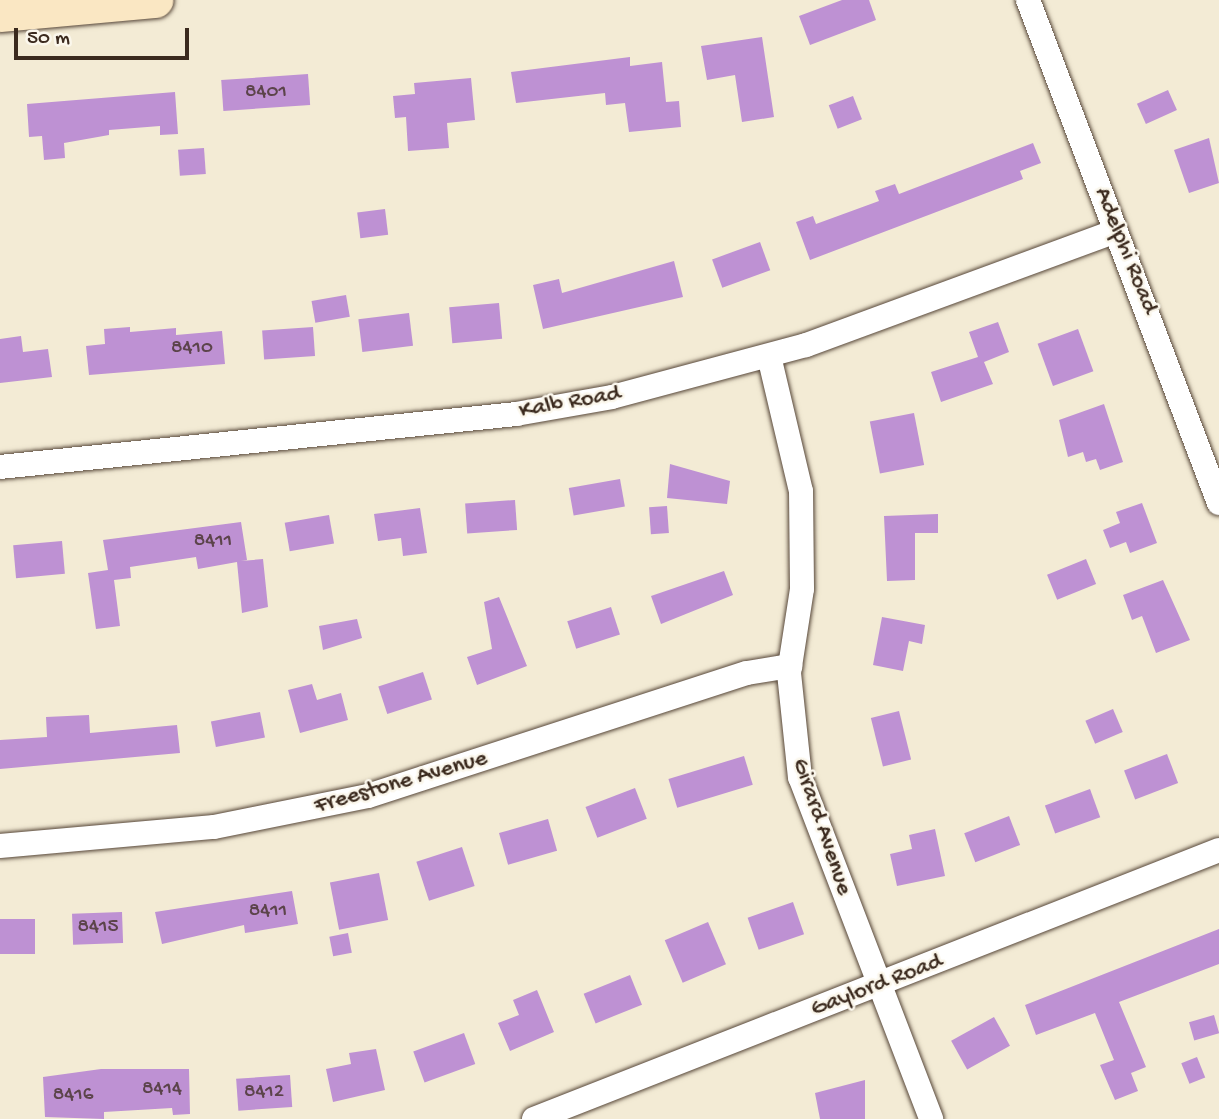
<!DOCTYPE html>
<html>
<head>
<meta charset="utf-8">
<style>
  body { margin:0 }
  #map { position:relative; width:1219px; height:1119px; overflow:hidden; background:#f3ebd5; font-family:"Gochi Hand",sans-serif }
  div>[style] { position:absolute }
  .building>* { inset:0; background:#be91d3; transform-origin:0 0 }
  .roads { filter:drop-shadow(0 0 2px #574739) drop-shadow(0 0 2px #574739) }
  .street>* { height:24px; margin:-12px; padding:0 12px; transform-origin:12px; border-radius:12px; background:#fff }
  .secondary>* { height:35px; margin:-17.5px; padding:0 17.5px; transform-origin:17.5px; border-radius:17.5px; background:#fae7c3 }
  span { translate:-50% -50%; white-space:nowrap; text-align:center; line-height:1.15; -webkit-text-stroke:5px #fbf7ec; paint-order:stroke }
  .number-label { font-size:21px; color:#5c444b }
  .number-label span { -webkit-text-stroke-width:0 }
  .street-label { font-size:24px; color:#3b2a1e }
  .scale { position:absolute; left:14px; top:28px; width:175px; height:32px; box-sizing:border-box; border:4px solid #3b2a1e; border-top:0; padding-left:9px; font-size:21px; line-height:24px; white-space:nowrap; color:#3b2a1e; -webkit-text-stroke:5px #fbf7ec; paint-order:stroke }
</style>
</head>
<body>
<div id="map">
  <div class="building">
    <i style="clip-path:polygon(842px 0,869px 0,876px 20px,810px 45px,799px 16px)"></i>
    <i style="clip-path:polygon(762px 37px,774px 117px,742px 122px,735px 75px,707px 80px,701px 46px)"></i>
    <i style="clip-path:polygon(630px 57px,630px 66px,662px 62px,666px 102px,679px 101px,681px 127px,629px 132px,625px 103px,606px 105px,605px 93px,516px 103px,511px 72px)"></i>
    <i style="left:308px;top:74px;width:31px;height:87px;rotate:86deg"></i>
    <i style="clip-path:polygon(471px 78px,475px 120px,447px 123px,449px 148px,408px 151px,406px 117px,395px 118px,393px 96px,415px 94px,414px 83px)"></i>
    <i style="left:1168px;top:90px;width:22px;height:34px;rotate:66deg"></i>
    <i style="clip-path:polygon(175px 92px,178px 134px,160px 135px,160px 126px,109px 130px,109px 135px,64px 143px,65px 158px,44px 160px,42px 136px,29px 137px,27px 104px)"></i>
    <i style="left:853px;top:96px;width:25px;height:26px;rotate:69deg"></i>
    <i style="clip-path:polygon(1209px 138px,1219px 183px,1189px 193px,1174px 150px)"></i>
    <i style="clip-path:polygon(1033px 143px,1041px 163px,1020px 171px,1023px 179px,810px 260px,796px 222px,813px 216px,816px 224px,879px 201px,875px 191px,895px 184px,899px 194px)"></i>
    <i style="left:204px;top:148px;width:26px;height:26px;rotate:86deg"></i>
    <i style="left:385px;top:209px;width:26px;height:28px;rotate:83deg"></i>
    <i style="left:760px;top:242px;width:30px;height:51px;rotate:70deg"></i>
    <i style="clip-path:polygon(674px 261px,683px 297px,543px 329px,533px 285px,559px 279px,562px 293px)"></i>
    <i style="left:346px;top:295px;width:22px;height:35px;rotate:80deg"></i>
    <i style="left:499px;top:303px;width:36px;height:50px;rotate:85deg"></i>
    <i style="left:409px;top:313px;width:33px;height:51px;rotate:83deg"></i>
    <i style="clip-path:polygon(998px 322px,1009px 352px,984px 362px,993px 384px,941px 402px,931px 372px,978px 357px,969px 332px)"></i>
    <i style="clip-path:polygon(130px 327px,130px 332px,176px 328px,176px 335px,222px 331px,225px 364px,89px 375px,86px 346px,105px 344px,104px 329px)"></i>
    <i style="left:313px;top:327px;width:29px;height:51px;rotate:86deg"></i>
    <i style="left:1078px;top:329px;width:45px;height:43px;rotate:70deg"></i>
    <i style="clip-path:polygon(21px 336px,23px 352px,48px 349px,52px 377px,0 383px,0 339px)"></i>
    <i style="clip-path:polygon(1104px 404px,1123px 462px,1100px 470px,1096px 459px,1086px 462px,1083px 452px,1068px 457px,1059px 420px)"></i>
    <i style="left:914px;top:413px;width:53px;height:45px;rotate:79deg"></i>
    <i style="clip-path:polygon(670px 464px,730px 481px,727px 504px,667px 498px)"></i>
    <i style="left:620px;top:479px;width:28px;height:52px;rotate:80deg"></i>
    <i style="left:515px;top:500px;width:30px;height:50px;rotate:86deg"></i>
    <i style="clip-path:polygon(1142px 503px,1157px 543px,1130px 553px,1126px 542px,1110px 548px,1103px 530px,1120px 523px,1116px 512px)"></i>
    <i style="left:667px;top:506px;width:27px;height:18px;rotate:86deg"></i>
    <i style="clip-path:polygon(420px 508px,427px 553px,403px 556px,401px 538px,378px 541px,374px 514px)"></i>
    <i style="clip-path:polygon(938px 514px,938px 533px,915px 533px,915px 580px,887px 581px,884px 516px)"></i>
    <i style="left:329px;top:515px;width:29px;height:45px;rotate:80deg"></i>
    <i style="clip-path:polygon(241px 522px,247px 560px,241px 561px,263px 559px,268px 607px,242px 613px,237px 562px,198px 569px,196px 557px,130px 567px,131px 578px,114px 580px,120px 626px,96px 629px,88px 573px,108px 570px,103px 540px)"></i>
    <i style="left:62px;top:541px;width:33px;height:49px;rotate:85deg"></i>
    <i style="left:1086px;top:559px;width:27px;height:42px;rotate:68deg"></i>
    <i style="clip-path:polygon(724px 571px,733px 595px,661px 624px,651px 596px)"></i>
    <i style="clip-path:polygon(1163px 580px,1190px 640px,1156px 653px,1142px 616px,1132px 620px,1123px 595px)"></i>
    <i style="clip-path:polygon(499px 597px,527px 666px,477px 685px,467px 657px,492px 649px,484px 602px)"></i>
    <i style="left:611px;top:607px;width:29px;height:46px;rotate:72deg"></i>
    <i style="clip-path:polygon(882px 617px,925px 625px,922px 644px,909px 641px,903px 671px,873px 665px)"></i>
    <i style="clip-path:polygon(357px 619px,362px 638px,323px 650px,319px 626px)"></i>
    <i style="left:423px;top:672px;width:29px;height:47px;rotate:72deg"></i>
    <i style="clip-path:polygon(312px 684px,317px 700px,341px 693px,348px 720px,300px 733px,288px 690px)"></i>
    <i style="left:1113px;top:709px;width:25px;height:30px;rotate:67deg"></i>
    <i style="left:899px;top:711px;width:50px;height:29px;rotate:76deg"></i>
    <i style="left:260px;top:712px;width:26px;height:50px;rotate:79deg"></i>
    <i style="clip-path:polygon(89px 715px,90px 733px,177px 725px,180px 753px,0 769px,0 740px,47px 737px,46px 717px)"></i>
    <i style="left:1167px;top:754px;width:31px;height:46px;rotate:69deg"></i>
    <i style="left:744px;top:756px;width:30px;height:79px;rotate:73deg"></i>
    <i style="left:635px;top:788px;width:33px;height:53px;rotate:69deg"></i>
    <i style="left:1090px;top:789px;width:30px;height:48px;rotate:70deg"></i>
    <i style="left:1009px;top:816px;width:31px;height:48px;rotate:69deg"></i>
    <i style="left:548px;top:819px;width:33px;height:51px;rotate:74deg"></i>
    <i style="clip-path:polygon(935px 829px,945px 876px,897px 886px,890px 854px,912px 849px,909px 835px)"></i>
    <i style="left:462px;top:847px;width:41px;height:48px;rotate:72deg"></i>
    <i style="left:379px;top:873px;width:48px;height:50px;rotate:79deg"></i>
    <i style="clip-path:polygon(292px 891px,298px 924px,245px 933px,244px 925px,162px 944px,155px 912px)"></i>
    <i style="left:793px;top:902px;width:34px;height:48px;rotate:71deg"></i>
    <i style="left:122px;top:912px;width:31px;height:50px;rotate:88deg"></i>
    <i style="left:0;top:919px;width:35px;height:35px"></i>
    <i style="left:708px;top:922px;width:46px;height:47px;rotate:67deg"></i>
    <i style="clip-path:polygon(1219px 929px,1219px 964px,1119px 1002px,1146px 1067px,1131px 1073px,1138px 1091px,1115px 1100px,1100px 1065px,1114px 1060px,1095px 1013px,1036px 1035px,1025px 1005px)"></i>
    <i style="left:348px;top:933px;width:20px;height:19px;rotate:79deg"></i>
    <i style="left:630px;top:975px;width:32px;height:50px;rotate:68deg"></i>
    <i style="clip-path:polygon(537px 990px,554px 1032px,510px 1051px,498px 1023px,519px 1015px,513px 1000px)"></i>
    <i style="left:1214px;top:1015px;width:19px;height:26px;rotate:74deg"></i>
    <i style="left:994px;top:1017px;width:33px;height:49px;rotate:61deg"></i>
    <i style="left:464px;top:1033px;width:33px;height:54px;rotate:70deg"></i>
    <i style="clip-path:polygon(376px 1049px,385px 1090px,333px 1102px,326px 1069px,351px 1064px,349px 1053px)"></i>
    <i style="left:1197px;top:1057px;width:22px;height:17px;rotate:68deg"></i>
    <i style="clip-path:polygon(101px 1069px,189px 1069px,190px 1114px,173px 1115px,172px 1108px,104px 1112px,104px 1119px,45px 1117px,43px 1077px)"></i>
    <i style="left:290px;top:1075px;width:32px;height:54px;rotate:86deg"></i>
    <i style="clip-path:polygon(865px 1080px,865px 1119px,820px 1119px,815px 1093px)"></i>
  </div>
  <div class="roads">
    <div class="street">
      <i style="left:1028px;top:0;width:538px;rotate:69.21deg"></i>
      <i style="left:769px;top:356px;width:139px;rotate:76.7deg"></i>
      <i style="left:801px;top:491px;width:98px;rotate:89.4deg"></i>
      <i style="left:802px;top:589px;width:85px;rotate:98.8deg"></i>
      <i style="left:789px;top:673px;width:105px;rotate:84deg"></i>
      <i style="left:800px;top:777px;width:366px;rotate:69deg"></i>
      <i style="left:0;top:467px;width:519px;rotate:-5.86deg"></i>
      <i style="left:516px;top:414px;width:97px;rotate:-10deg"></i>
      <i style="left:612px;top:397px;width:201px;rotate:-15deg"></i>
      <i style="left:806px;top:345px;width:330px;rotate:-20.2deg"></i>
      <i style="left:0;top:846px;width:215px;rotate:-5.1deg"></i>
      <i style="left:214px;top:827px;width:157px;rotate:-11.4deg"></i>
      <i style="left:368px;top:796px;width:398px;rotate:-18deg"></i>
      <i style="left:747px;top:673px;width:44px;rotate:-9.2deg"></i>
      <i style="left:534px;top:1119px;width:736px;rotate:-21.44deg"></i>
    </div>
    <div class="secondary">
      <i style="left:0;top:14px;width:156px;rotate:-5.2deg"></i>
    </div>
  </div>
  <div class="number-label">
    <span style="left:266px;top:93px">8401</span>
    <span style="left:192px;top:349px">8410</span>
    <span style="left:213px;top:542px">8411</span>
    <span style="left:268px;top:912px">8411</span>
    <span style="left:98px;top:928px">8415</span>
    <span style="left:162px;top:1090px">8414</span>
    <span style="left:264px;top:1093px">8412</span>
    <span style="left:73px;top:1096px">8416</span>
  </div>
  <div class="street-label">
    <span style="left:1125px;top:251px;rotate:68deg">Adelphi Road</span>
    <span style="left:570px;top:403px;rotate:-10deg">Kalb Road</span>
    <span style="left:401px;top:783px;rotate:-16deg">Freestone Avenue</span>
    <span style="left:821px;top:827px;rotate:71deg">Girard Avenue</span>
    <span style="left:877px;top:986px;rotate:-21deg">Gaylord Road</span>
  </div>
  <div class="scale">50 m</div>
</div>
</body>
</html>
